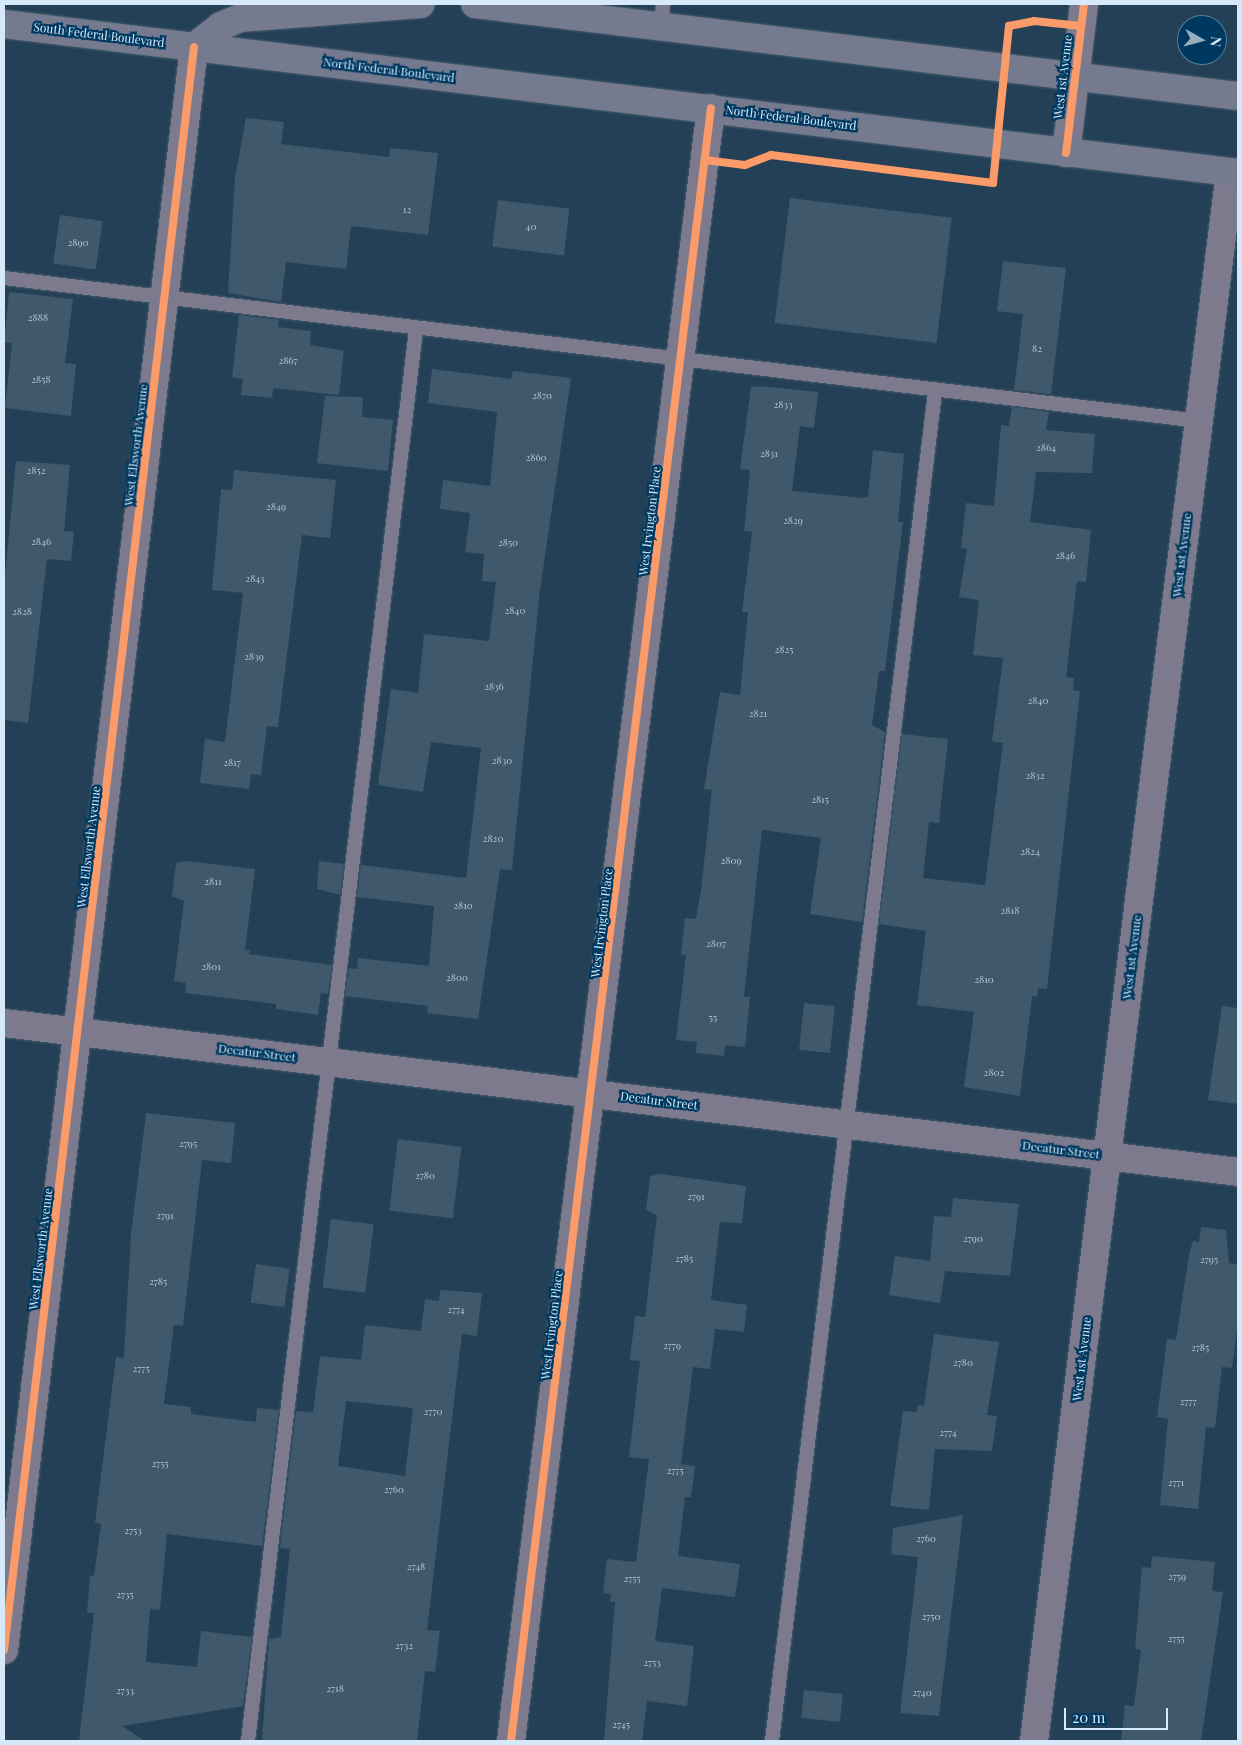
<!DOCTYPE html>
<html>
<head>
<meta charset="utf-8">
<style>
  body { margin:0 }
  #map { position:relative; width:1242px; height:1745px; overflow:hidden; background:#244056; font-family:"Playfair Display",serif }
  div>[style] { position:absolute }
  .building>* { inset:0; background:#3f586c; transform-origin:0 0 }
  .roads { filter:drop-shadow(0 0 1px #485e6f) drop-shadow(0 0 1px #485e6f) }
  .service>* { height:14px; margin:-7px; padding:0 7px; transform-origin:7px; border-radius:7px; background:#7c7a8c }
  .minor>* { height:28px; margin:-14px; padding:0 14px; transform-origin:14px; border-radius:14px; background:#7c7a8c }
  .tertiary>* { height:28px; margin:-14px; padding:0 14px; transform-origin:14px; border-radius:14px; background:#7c7a8c }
  .primary>* { height:28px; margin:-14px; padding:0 14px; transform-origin:14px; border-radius:14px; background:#757a8f }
  .cycleway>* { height:8px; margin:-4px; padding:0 4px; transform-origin:4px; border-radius:4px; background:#fa9b69 }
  span { translate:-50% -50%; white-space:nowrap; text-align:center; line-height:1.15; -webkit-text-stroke:4.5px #003960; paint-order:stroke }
  .number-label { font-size:10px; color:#b0c5d6 }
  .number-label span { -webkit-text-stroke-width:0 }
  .street-label { font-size:12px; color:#d5e9fa }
  .frame { position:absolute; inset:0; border:5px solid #d5e9fa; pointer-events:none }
  .north { position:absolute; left:1177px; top:15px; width:50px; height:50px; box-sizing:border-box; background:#003960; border:1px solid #557f9e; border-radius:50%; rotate:97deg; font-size:14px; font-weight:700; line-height:20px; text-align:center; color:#d5e9fa }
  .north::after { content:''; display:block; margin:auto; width:18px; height:22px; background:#97aec1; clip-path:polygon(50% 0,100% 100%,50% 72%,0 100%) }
  .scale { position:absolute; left:1064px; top:1708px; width:104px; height:22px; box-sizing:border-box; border:2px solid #d5e9fa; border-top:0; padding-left:6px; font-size:15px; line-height:18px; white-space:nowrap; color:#d5e9fa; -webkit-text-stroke:4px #003960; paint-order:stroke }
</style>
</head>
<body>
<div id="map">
  <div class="building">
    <i style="clip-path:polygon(246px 118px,284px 122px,281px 144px,389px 157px,390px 148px,438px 153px,428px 235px,351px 226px,346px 269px,286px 262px,281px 302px,228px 293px,235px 178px)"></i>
    <i style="left:790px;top:198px;width:163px;height:126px;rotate:7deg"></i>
    <i style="left:498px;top:200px;width:72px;height:47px;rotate:7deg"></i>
    <i style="left:60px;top:215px;width:43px;height:49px;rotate:8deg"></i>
    <i style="clip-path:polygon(1003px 261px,1066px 268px,1051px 394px,1014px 390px,1023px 314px,997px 311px)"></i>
    <i style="clip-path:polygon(9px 292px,73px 299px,65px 363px,76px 364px,71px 416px,5px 408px,12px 343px,4px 342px)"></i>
    <i style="clip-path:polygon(239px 315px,279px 320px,278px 327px,311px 331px,310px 345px,344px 351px,339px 395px,273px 388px,272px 398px,241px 395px,243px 379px,232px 377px)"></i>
    <i style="clip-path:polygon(432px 369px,511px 379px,513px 371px,571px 378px,540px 590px,512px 870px,500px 869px,478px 1019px,427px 1013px,428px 1006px,345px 996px,349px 968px,357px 969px,358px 958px,429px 966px,434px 906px,357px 897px,361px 865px,466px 878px,481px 748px,431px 742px,423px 792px,378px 785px,391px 689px,418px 693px,424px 634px,489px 641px,496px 582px,482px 581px,484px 554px,465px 552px,470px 513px,440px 509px,443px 480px,490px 486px,497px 412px,428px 403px)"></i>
    <i style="clip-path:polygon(760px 386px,818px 392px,814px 428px,800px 426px,792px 491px,863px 498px,868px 496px,873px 450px,904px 454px,898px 522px,903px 522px,885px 671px,879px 671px,872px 725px,885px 732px,862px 922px,810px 914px,821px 838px,762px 830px,744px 997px,750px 997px,745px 1047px,725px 1045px,724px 1056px,696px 1053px,697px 1042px,676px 1040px,686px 955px,681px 954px,685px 918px,696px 919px,701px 890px,712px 790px,704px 789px,720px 692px,740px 695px,748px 612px,742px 612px,752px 532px,744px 531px,750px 470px,740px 469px,751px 387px)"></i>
    <i style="clip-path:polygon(325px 396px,363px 397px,362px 417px,393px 420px,388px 471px,317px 463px)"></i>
    <i style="clip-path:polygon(1012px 407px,1049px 412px,1046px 430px,1095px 434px,1092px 473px,1036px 472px,1030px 522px,1091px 530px,1086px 582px,1077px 581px,1066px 677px,1074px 678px,1073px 690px,1080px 691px,1047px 989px,1038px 988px,1037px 997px,1032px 996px,1020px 1096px,964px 1087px,974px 1012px,917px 1005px,926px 931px,879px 924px,902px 734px,948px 739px,939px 823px,929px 822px,923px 878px,985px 885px,1003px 743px,992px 741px,1003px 658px,973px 655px,979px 600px,959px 597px,967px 549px,961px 548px,966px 503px,994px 506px,1001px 425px,1009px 426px)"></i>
    <i style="clip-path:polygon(16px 461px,70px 465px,64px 531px,74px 532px,71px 561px,47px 559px,28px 723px,4px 720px,4px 586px)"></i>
    <i style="clip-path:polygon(234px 470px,336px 480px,330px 538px,302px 535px,278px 727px,267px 726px,261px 775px,251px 774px,249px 789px,200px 783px,205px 739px,225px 742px,243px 593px,212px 590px,221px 489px,232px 490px)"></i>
    <i style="clip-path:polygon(186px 861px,255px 869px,245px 950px,250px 950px,249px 954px,332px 965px,328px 994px,321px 993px,318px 1015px,276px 1009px,276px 1004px,185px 993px,186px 983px,174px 981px,184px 901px,172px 896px,176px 863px)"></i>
    <i style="clip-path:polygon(319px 861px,344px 864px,340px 895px,317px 889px)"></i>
    <i style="left:804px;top:1003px;width:31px;height:47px;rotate:6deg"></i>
    <i style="clip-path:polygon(1222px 1006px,1238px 1008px,1238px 1104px,1208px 1100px)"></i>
    <i style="clip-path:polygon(146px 1113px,235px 1123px,231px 1163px,202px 1160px,183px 1326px,174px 1325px,164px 1404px,191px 1407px,191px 1414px,256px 1422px,257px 1408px,279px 1410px,262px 1546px,167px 1534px,160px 1610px,150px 1609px,146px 1662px,197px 1667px,201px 1631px,252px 1637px,243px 1706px,122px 1726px,145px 1741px,79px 1741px,94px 1613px,87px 1613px,90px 1576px,94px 1576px,101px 1524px,95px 1523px,116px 1357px,124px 1358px,131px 1234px)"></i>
    <i style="left:398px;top:1139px;width:64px;height:72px;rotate:7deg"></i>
    <i style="clip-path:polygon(661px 1174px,746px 1186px,742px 1223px,720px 1222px,711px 1300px,747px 1305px,744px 1332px,715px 1329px,710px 1369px,693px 1367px,681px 1464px,695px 1466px,691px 1497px,685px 1497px,678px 1556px,740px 1564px,735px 1597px,662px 1588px,655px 1641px,694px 1646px,687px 1706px,647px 1701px,642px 1741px,604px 1741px,615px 1602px,610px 1602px,611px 1594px,603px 1593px,607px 1559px,636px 1562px,649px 1459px,629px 1457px,640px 1361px,630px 1360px,635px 1316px,645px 1317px,657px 1215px,646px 1210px,650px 1176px)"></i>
    <i style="clip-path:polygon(953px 1198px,1019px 1204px,1010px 1276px,945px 1271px,940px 1303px,889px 1295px,895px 1256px,930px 1261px,934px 1216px,951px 1217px)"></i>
    <i style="left:331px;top:1219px;width:43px;height:69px;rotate:7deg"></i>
    <i style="clip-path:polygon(1201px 1227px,1226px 1230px,1229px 1263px,1238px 1265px,1238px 1321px,1232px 1368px,1222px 1367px,1215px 1428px,1206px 1427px,1198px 1509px,1160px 1505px,1168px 1419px,1157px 1417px,1167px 1339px,1176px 1340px,1189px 1255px,1193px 1241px,1199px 1242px)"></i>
    <i style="left:256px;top:1264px;width:34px;height:39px;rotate:8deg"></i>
    <i style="clip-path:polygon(evenodd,440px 1290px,482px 1293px,477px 1336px,462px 1334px,427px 1630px,440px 1631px,435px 1672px,425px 1671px,417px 1741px,262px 1741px,269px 1639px,281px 1637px,290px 1549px,280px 1548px,296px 1411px,313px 1412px,320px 1356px,361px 1360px,365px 1325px,421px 1331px,425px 1299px,439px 1301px,440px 1290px,346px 1401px,413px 1408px,405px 1476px,338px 1466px,346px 1401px)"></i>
    <i style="clip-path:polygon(934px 1334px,999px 1342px,987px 1415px,997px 1416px,992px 1451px,935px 1449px,929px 1510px,890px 1506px,903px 1411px,917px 1412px,918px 1405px,924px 1406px)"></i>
    <i style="clip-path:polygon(963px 1515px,939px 1716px,900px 1713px,918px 1557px,891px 1554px,893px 1528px)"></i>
    <i style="clip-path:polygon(1152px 1556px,1215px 1562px,1212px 1591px,1223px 1592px,1201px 1741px,1121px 1741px,1125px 1705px,1134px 1706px,1141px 1650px,1135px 1649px,1142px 1567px,1151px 1568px)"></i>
    <i style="left:804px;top:1690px;width:39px;height:28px;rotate:6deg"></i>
  </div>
  <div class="roads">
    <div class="service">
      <i style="left:661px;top:27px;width:23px;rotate:-85deg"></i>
      <i style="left:4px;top:278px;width:1204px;rotate:6.82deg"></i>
      <i style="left:248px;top:1741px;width:1422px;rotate:-83.21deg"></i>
      <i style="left:772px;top:1741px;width:1359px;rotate:-83.11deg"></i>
    </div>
    <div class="minor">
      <i style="left:4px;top:1023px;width:1243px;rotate:6.88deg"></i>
      <i style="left:4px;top:1650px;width:1614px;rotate:-83.24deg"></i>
      <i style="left:511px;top:1741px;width:1645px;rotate:-83.02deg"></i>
      <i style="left:1034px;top:1741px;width:1581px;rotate:-82.88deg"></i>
    </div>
    <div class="tertiary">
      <i style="left:1066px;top:153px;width:150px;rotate:-83.1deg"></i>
    </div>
    <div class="primary">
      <i style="left:475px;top:4px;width:769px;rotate:6.88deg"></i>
      <i style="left:4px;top:24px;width:1243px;rotate:6.88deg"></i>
      <i style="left:194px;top:47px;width:34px;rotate:-38deg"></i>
      <i style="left:221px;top:26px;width:21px;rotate:-23deg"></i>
      <i style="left:240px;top:18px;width:181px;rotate:-4.4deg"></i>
    </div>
  </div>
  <div class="cycleway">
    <i style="left:1066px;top:153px;width:150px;rotate:-83.1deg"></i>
    <i style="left:705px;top:160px;width:40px;rotate:7.1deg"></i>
    <i style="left:745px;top:165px;width:28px;rotate:-21deg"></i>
    <i style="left:771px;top:155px;width:224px;rotate:7.2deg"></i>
    <i style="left:993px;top:183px;width:158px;rotate:-84.2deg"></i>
    <i style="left:1009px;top:26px;width:25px;rotate:-11deg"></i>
    <i style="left:1034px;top:21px;width:47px;rotate:6.1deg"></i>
    <i style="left:4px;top:1650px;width:1614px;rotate:-83.24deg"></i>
    <i style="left:511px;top:1741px;width:1645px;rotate:-83.02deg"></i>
  </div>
  <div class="number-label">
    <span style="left:407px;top:210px">12</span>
    <span style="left:531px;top:227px">40</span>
    <span style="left:78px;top:243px">2890</span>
    <span style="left:38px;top:318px">2888</span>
    <span style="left:1037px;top:349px">82</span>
    <span style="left:288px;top:361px">2867</span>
    <span style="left:41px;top:380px">2858</span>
    <span style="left:542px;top:396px">2870</span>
    <span style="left:783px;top:405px">2833</span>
    <span style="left:1046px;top:448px">2864</span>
    <span style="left:769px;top:454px">2831</span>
    <span style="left:536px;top:458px">2860</span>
    <span style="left:36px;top:471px">2852</span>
    <span style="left:276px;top:507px">2849</span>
    <span style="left:793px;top:521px">2829</span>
    <span style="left:41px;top:542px">2846</span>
    <span style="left:508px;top:543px">2850</span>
    <span style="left:1065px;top:556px">2846</span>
    <span style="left:255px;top:579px">2843</span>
    <span style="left:515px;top:611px">2840</span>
    <span style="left:22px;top:612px">2828</span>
    <span style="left:784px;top:650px">2825</span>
    <span style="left:254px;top:657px">2839</span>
    <span style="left:494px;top:687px">2836</span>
    <span style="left:1038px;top:701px">2840</span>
    <span style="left:758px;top:714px">2821</span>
    <span style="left:502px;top:761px">2830</span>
    <span style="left:232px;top:763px">2817</span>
    <span style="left:1035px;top:776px">2832</span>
    <span style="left:820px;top:800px">2815</span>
    <span style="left:493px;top:839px">2820</span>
    <span style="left:1030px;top:852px">2824</span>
    <span style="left:731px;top:861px">2809</span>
    <span style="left:213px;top:882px">2811</span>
    <span style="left:463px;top:906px">2810</span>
    <span style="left:1010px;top:911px">2818</span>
    <span style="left:716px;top:944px">2807</span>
    <span style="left:211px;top:967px">2801</span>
    <span style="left:457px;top:978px">2800</span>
    <span style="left:984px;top:980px">2810</span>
    <span style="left:713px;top:1018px">55</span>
    <span style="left:994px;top:1073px">2802</span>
    <span style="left:188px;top:1144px">2795</span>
    <span style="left:425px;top:1176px">2780</span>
    <span style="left:696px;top:1197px">2791</span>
    <span style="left:165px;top:1216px">2791</span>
    <span style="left:973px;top:1239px">2790</span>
    <span style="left:684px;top:1259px">2785</span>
    <span style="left:1209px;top:1260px">2795</span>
    <span style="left:158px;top:1282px">2785</span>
    <span style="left:456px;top:1310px">2774</span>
    <span style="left:672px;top:1346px">2779</span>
    <span style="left:1200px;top:1348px">2785</span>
    <span style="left:963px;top:1363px">2780</span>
    <span style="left:141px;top:1369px">2775</span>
    <span style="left:1188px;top:1402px">2777</span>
    <span style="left:433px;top:1412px">2770</span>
    <span style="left:948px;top:1433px">2774</span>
    <span style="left:160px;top:1464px">2755</span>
    <span style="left:675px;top:1471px">2775</span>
    <span style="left:1176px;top:1483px">2771</span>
    <span style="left:394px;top:1490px">2760</span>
    <span style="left:133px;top:1531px">2753</span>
    <span style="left:926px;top:1539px">2760</span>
    <span style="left:416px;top:1567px">2748</span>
    <span style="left:1177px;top:1577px">2759</span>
    <span style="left:632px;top:1579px">2755</span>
    <span style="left:125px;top:1595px">2735</span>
    <span style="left:931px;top:1617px">2750</span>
    <span style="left:1176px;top:1639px">2755</span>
    <span style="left:404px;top:1646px">2732</span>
    <span style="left:652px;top:1663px">2753</span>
    <span style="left:335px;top:1689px">2718</span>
    <span style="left:125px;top:1691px">2733</span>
    <span style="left:922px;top:1693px">2740</span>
    <span style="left:621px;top:1725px">2745</span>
  </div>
  <div class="street-label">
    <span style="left:99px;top:35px;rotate:7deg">South Federal Boulevard</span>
    <span style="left:389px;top:70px;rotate:7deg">North Federal Boulevard</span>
    <span style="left:1063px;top:77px;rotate:-83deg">West 1st Avenue</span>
    <span style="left:791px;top:118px;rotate:7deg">North Federal Boulevard</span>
    <span style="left:136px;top:445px;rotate:-83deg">West Ellsworth Avenue</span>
    <span style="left:650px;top:521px;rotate:-83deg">West Irvington Place</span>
    <span style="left:1182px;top:555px;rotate:-83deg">West 1st Avenue</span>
    <span style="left:89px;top:847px;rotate:-83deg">West Ellsworth Avenue</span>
    <span style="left:602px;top:923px;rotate:-83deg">West Irvington Place</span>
    <span style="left:1132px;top:957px;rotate:-83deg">West 1st Avenue</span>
    <span style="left:257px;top:1053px;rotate:7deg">Decatur Street</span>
    <span style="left:659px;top:1101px;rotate:7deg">Decatur Street</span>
    <span style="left:1061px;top:1150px;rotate:7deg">Decatur Street</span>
    <span style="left:41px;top:1249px;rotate:-83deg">West Ellsworth Avenue</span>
    <span style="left:552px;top:1325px;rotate:-83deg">West Irvington Place</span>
    <span style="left:1082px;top:1359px;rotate:-83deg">West 1st Avenue</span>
  </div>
  <div class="frame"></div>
  <div class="north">N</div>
  <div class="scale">20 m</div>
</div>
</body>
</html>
